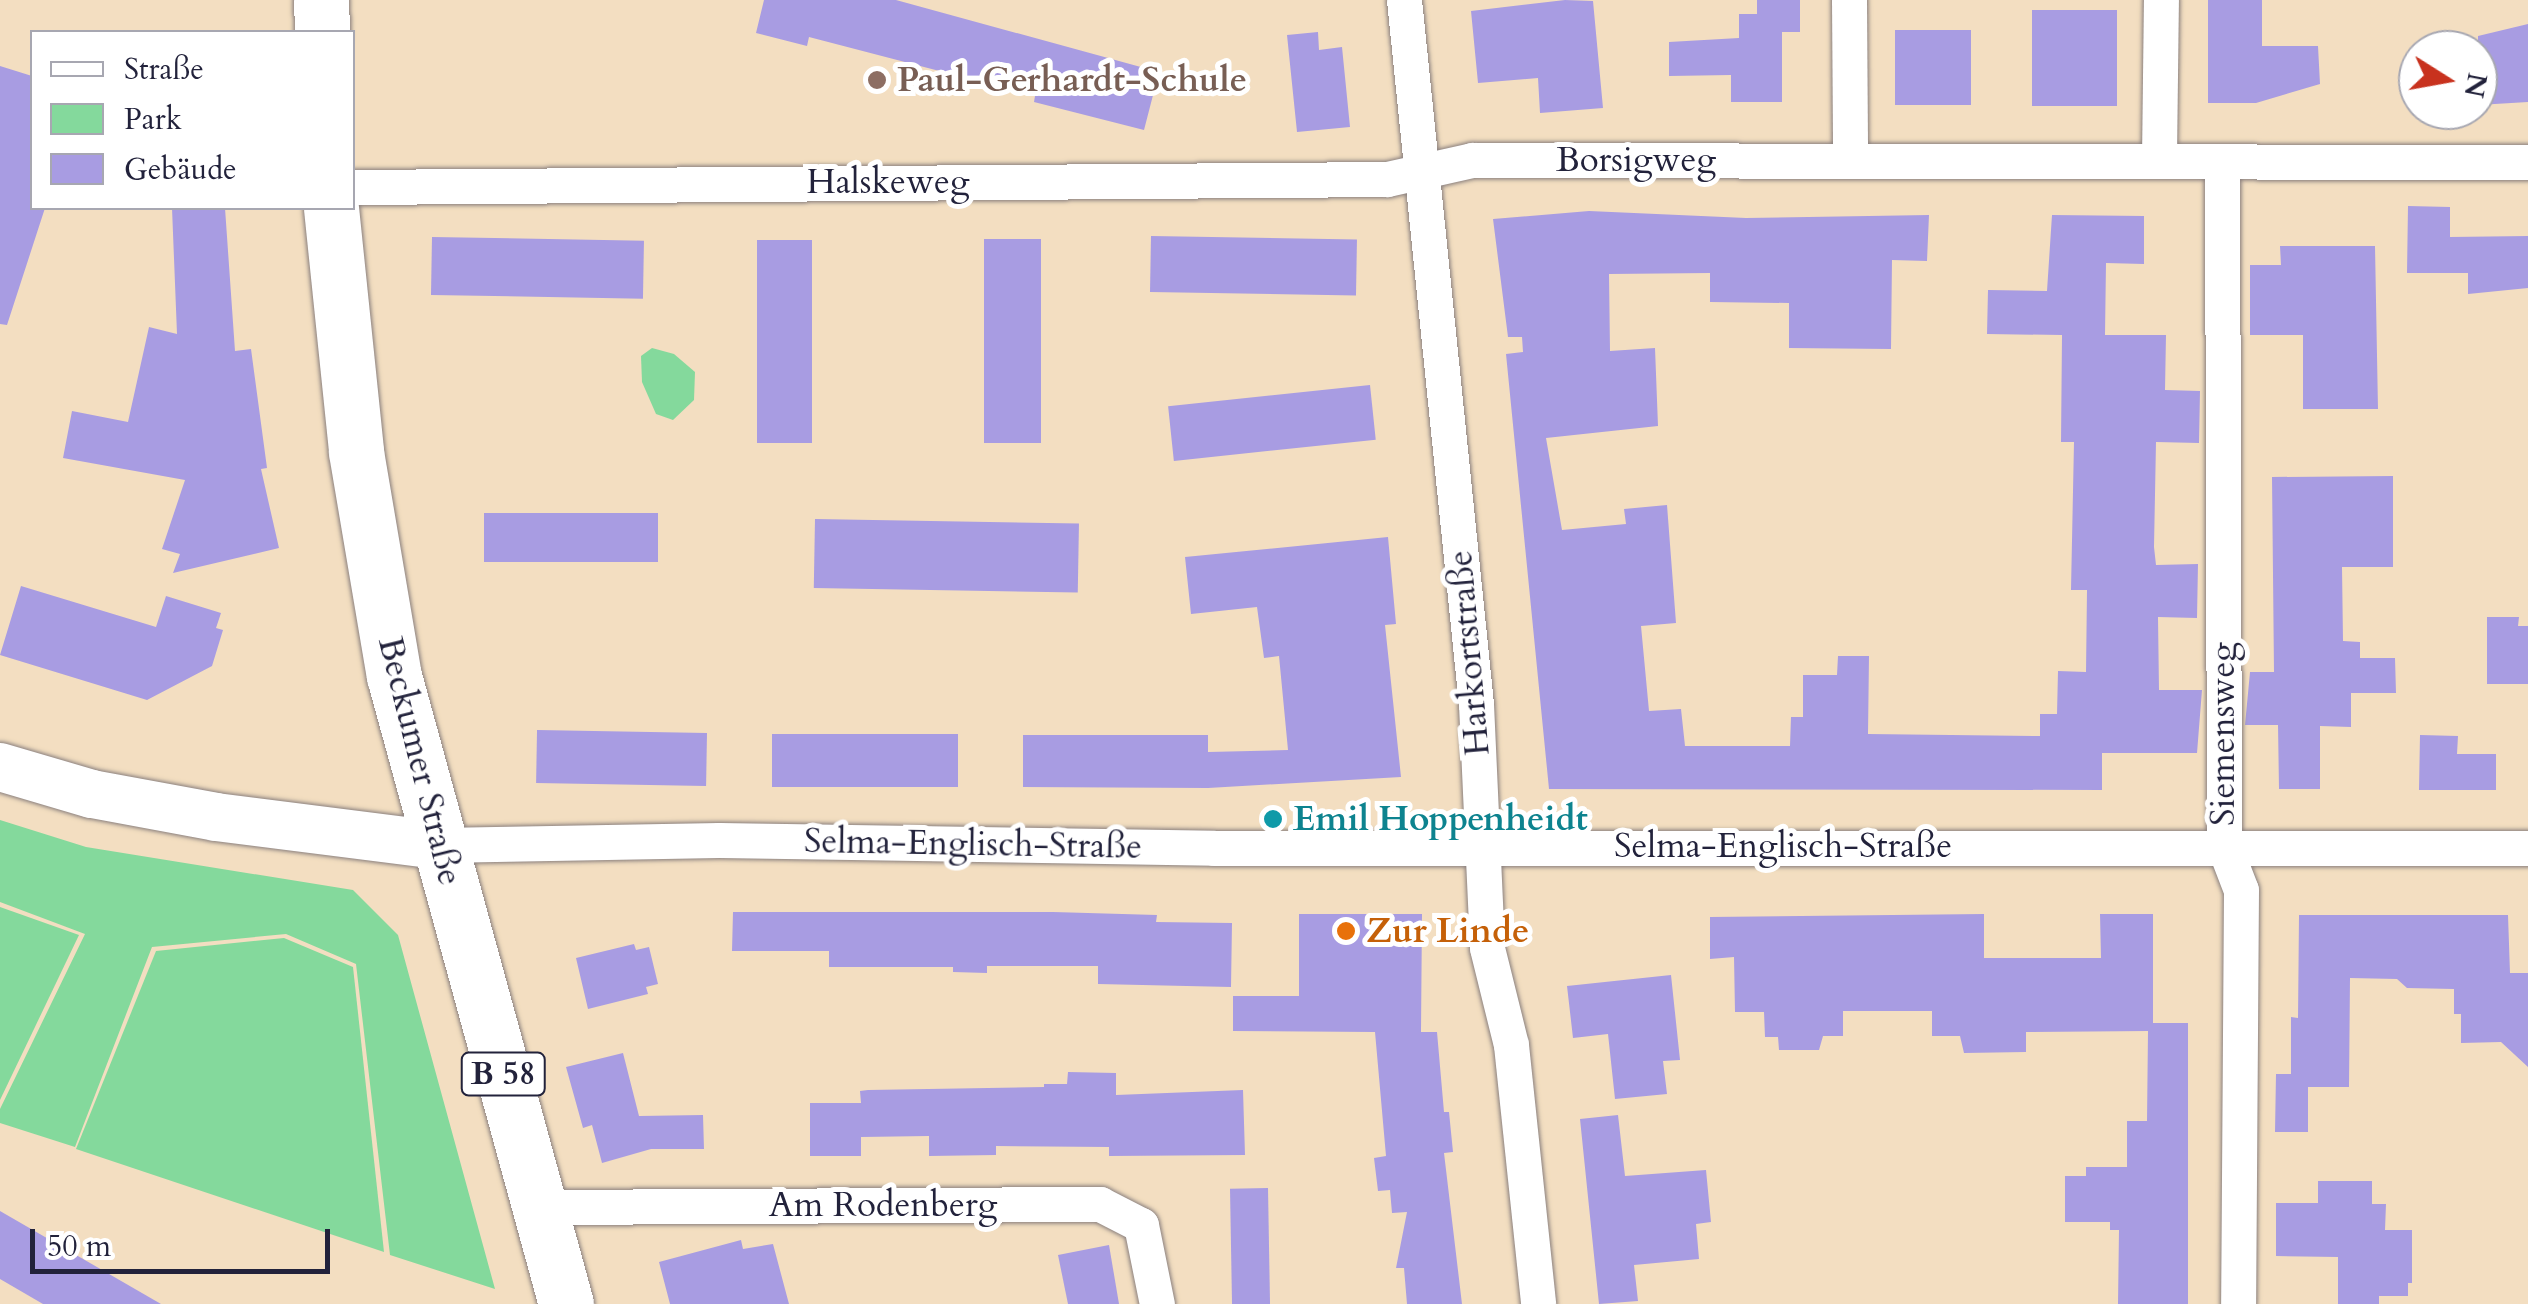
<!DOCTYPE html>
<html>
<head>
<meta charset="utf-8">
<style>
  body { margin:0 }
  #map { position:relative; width:2528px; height:1304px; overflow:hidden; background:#f3dec1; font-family:Cardo,serif }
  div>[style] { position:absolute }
  .green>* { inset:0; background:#84d99c }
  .building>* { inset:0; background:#a89ce2; transform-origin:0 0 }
  .roads { filter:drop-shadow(0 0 2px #8a807e) drop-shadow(0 0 2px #8a807e) }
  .street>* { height:35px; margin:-17.5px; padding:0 17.5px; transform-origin:17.5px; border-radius:17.5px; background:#fff }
  .secondary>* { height:48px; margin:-24px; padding:0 24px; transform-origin:24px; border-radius:24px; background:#fff }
  .primary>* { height:55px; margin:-27.5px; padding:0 27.5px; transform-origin:27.5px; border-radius:27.5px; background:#fff }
  .dots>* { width:28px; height:28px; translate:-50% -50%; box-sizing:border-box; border:5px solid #fff; border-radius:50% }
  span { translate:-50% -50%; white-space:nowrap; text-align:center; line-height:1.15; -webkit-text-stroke:10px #fff; paint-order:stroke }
  .shield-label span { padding:2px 8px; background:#fff; border:2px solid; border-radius:8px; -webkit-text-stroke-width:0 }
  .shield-label { font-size:32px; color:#22223b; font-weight:700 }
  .education-label { font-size:35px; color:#785e54; font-weight:700 }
  .left { translate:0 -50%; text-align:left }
  .street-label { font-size:35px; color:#22223b }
  .culture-label { font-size:35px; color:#0d838f; font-weight:700 }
  .food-label { font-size:35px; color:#c56008; font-weight:700 }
  .legend { position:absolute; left:30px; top:30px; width:325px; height:180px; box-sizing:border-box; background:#fff; border:2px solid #a7a7b1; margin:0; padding:12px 18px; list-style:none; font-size:30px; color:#22223b }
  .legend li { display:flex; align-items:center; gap:20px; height:50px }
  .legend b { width:50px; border:2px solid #a7a7b1 }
  .north { position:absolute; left:2398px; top:30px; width:100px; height:100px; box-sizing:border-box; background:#fff; border:2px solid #a7a7b1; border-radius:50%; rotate:101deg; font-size:28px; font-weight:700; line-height:40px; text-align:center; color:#22223b }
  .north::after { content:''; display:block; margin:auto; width:35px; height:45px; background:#c8321e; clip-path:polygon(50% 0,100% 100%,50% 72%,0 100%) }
  .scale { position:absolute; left:30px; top:1229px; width:300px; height:45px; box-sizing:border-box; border:5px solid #22223b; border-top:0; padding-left:12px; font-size:30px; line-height:35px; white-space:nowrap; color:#22223b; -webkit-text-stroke:8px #fff; paint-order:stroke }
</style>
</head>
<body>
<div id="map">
  <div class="green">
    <i style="clip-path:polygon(652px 348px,674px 354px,695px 372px,694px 400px,673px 420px,656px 414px,642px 382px,641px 356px)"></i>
    <i style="clip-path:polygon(0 820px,86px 847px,353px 890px,398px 935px,495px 1289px,390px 1255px,356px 964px,286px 934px,152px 947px,75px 1147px,0 1123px,0 1109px,85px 934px,0 902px)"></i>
    <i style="clip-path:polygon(0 907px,79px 935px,0 1100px)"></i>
    <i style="clip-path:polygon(284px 938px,353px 967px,384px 1252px,76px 1149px,156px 951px)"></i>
  </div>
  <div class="building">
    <i style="clip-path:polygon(764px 0,896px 0,1159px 72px,1144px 130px,1034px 102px,1035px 96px,809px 37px,807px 46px,756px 33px)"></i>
    <i style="clip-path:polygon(1565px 0,1593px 1px,1603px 108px,1540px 113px,1538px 78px,1478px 83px,1471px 11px)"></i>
    <i style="clip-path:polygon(1757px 0,1800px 0,1800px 32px,1782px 32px,1782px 102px,1731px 102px,1731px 75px,1669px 76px,1669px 42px,1739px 38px,1739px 14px,1757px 14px)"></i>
    <i style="clip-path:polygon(2208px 0,2262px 0,2262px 46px,2318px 46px,2320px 84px,2256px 103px,2208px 103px)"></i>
    <i style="left:2032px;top:10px;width:85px;height:96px"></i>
    <i style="clip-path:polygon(2528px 24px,2528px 102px,2478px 105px,2478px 36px)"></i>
    <i style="left:1895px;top:30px;width:76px;height:75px"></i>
    <i style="clip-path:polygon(1318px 32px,1319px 50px,1342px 47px,1350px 127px,1297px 132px,1287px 35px)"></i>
    <i style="clip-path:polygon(0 66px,32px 76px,32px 208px,45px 208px,7px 325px,0 324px)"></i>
    <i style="clip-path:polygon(2408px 206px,2450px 207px,2450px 237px,2528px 236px,2528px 288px,2468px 294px,2468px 273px,2407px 273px)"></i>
    <i style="clip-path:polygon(172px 208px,225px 208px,235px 351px,251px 349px,267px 468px,261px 469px,279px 548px,173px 573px,180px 554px,162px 549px,185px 480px,63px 458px,72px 411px,128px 422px,149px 327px,177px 334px)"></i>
    <i style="clip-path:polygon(1589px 211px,1746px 218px,1929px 215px,1927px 261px,1892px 260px,1891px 349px,1789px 348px,1789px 303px,1710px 302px,1710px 273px,1609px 274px,1610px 351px,1655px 348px,1658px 426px,1546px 438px,1562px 530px,1626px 524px,1624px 509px,1667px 505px,1676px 623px,1641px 626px,1649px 711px,1681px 709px,1685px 746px,1790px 746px,1791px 717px,1803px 717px,1803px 675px,1837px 675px,1838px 656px,1869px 656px,1868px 734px,2040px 736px,2040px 714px,2057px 714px,2058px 671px,2086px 672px,2087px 590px,2071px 590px,2074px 442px,2061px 442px,2062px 335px,1987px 334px,1988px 290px,2047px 291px,2052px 215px,2144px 216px,2144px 264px,2106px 263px,2105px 335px,2166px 335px,2165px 390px,2200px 391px,2199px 443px,2156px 442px,2154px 547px,2156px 565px,2198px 564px,2197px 618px,2158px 617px,2159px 690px,2202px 690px,2197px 753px,2102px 753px,2102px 790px,1549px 789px,1506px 354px,1523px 352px,1522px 337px,1508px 337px,1493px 219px)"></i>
    <i style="left:1151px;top:236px;width:206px;height:56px;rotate:1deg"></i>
    <i style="left:432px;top:237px;width:212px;height:58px;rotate:1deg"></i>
    <i style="left:984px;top:239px;width:57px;height:204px"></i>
    <i style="left:757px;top:240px;width:55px;height:203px"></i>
    <i style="clip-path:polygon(2280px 246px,2375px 246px,2378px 409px,2303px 409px,2303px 335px,2250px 335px,2250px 265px,2281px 265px)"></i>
    <i style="left:1370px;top:385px;width:55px;height:203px;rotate:84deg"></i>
    <i style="clip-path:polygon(2393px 476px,2393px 567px,2342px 567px,2343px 641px,2360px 642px,2360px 658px,2395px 658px,2396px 693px,2351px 693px,2351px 727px,2320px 726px,2320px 789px,2279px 789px,2278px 725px,2245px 725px,2250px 672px,2274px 672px,2272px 477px)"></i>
    <i style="left:484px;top:513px;width:174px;height:49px"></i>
    <i style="left:815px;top:519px;width:264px;height:69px;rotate:1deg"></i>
    <i style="clip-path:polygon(1388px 537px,1396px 624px,1385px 625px,1401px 777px,1208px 788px,1023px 787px,1023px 735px,1208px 735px,1208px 752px,1288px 750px,1279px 656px,1264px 658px,1257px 607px,1191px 614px,1185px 557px)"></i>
    <i style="clip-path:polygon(21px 586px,156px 627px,166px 596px,221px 613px,216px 628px,223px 630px,212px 666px,147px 700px,0 655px)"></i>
    <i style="clip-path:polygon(2487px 617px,2519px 617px,2518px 626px,2528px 626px,2528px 684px,2487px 684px)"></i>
    <i style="left:707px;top:733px;width:53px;height:170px;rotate:91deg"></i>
    <i style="left:772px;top:734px;width:186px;height:53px"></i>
    <i style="clip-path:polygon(2420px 735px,2458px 736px,2457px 754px,2496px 754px,2496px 790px,2419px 790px)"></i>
    <i style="clip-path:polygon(733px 912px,1053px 912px,1157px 915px,1156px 922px,1232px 923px,1231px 987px,1098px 984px,1098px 966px,987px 966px,987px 973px,953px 972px,953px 967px,829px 967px,829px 951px,732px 951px)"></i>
    <i style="clip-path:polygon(1299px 914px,1422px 914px,1421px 1032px,1437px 1032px,1444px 1112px,1449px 1112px,1453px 1152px,1444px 1153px,1462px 1304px,1407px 1304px,1404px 1268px,1396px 1268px,1407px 1212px,1392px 1213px,1390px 1190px,1378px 1191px,1374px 1158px,1386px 1156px,1375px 1032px,1233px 1031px,1233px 996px,1299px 996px)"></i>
    <i style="clip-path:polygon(1984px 914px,1984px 958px,2101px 958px,2100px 914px,2153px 914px,2153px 1023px,2188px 1023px,2188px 1304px,2118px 1304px,2119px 1230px,2110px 1230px,2110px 1222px,2065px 1222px,2065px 1176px,2086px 1176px,2086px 1167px,2127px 1167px,2127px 1121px,2147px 1121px,2148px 1031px,2026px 1032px,2026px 1052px,1964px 1053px,1960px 1036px,1932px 1036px,1932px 1011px,1843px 1011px,1843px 1036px,1823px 1036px,1819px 1050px,1779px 1050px,1778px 1037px,1765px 1037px,1764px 1012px,1735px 1012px,1734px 957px,1710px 959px,1710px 917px)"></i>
    <i style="clip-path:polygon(2299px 915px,2508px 915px,2510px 973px,2528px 973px,2528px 1067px,2501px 1042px,2461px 1043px,2461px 1014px,2454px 1014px,2454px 989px,2407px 988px,2397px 979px,2350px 978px,2349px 1087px,2308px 1087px,2308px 1132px,2275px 1132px,2276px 1074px,2291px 1074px,2291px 1017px,2298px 1018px)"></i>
    <i style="clip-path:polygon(634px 944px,636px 950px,649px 947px,658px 984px,646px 987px,648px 994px,588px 1009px,576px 958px)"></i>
    <i style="clip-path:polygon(1671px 975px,1680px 1060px,1663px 1061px,1667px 1094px,1615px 1099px,1608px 1034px,1573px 1038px,1567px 986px)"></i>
    <i style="clip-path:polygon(623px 1053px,639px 1116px,703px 1115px,704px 1149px,651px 1149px,602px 1163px,592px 1125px,583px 1128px,566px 1067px)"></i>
    <i style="clip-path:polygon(1068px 1072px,1116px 1073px,1116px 1095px,1243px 1090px,1245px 1155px,1109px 1156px,1109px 1147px,996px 1146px,996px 1155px,929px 1156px,929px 1136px,861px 1137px,861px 1156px,810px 1156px,810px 1103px,861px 1103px,860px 1091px,868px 1090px,1044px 1087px,1044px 1084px,1067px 1084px)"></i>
    <i style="clip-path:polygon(1618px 1115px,1625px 1176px,1706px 1170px,1711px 1222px,1696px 1224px,1699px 1259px,1634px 1265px,1638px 1301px,1599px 1304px,1580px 1119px)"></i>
    <i style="clip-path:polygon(2318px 1181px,2372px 1181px,2372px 1204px,2386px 1204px,2385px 1230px,2412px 1230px,2412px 1283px,2408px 1283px,2408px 1296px,2379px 1296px,2379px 1304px,2338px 1304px,2338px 1257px,2276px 1256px,2276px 1203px,2318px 1203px)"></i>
    <i style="left:1268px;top:1188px;width:116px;height:38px;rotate:89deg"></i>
    <i style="clip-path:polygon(0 1211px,161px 1304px,43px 1304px,0 1279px)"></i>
    <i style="clip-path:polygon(741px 1240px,743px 1249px,773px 1244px,789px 1304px,670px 1304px,659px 1262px)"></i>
    <i style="clip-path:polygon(1109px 1245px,1119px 1304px,1068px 1304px,1058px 1255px)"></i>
  </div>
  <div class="roads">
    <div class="street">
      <i style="left:1404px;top:0;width:708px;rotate:84.16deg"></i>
      <i style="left:1476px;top:704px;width:244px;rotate:87.4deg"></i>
      <i style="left:1487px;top:948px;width:100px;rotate:76.1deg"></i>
      <i style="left:1511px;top:1045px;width:260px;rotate:84deg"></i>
      <i style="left:1849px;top:0;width:159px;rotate:89.6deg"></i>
      <i style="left:2159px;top:158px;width:158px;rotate:-89.3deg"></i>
      <i style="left:2222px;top:161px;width:685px;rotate:89.83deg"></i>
      <i style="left:2224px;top:846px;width:47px;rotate:68.9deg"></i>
      <i style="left:2241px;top:890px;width:414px;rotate:90.4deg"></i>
      <i style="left:352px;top:187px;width:1035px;rotate:-0.44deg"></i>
      <i style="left:1387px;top:179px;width:87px;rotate:-12.6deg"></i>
      <i style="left:1472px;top:160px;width:1056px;rotate:0.11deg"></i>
      <i style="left:439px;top:845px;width:280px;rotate:-1deg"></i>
      <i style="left:719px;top:840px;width:495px;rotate:0.9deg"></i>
      <i style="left:1214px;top:848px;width:1314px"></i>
      <i style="left:540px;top:1207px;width:560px;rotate:-0.31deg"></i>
      <i style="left:1100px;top:1204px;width:46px;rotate:27.1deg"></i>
      <i style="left:1141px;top:1225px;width:81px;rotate:78.6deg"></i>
    </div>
    <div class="secondary">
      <i style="left:0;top:767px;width:96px;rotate:16.4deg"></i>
      <i style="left:92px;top:794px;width:126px;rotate:10.5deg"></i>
      <i style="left:216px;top:817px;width:225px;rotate:7.2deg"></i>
    </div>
    <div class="primary">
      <i style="left:321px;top:0;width:32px;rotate:88deg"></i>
      <i style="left:331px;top:208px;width:245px;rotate:84.1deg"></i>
      <i style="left:356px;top:452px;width:227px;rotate:80.4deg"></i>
      <i style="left:394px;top:676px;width:651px;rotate:74.68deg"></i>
    </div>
  </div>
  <div class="dots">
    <i style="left:877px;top:80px;background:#8d6e63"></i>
    <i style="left:1273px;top:819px;background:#0f9aa8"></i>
    <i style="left:1346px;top:931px;background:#e8710a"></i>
  </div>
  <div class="shield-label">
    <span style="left:503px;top:1074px">B 58</span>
  </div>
  <div class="education-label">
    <span class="left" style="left:897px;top:80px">Paul-Gerhardt-Schule</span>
  </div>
  <div class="street-label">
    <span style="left:1636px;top:160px">Borsigweg</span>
    <span style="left:888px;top:182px">Halskeweg</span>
    <span style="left:1469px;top:653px;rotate:-95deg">Harkortstraße</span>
    <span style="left:2223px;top:734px;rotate:-90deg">Siemensweg</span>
    <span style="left:420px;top:761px;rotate:76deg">Beckumer Straße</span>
    <span style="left:973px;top:844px;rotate:1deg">Selma-Englisch-Straße</span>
    <span style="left:1783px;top:846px">Selma-Englisch-Straße</span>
    <span style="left:883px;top:1205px">Am Rodenberg</span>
  </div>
  <div class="culture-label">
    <span class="left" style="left:1293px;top:819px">Emil Hoppenheidt</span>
  </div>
  <div class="food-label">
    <span class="left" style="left:1366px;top:931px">Zur Linde</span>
  </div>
  <ul class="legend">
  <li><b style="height:12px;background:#fff"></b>Straße</li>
  <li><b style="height:28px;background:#84d99c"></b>Park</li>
  <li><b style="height:28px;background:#a89ce2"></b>Gebäude</li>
  </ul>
  <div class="north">N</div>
  <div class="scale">50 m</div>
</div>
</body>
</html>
